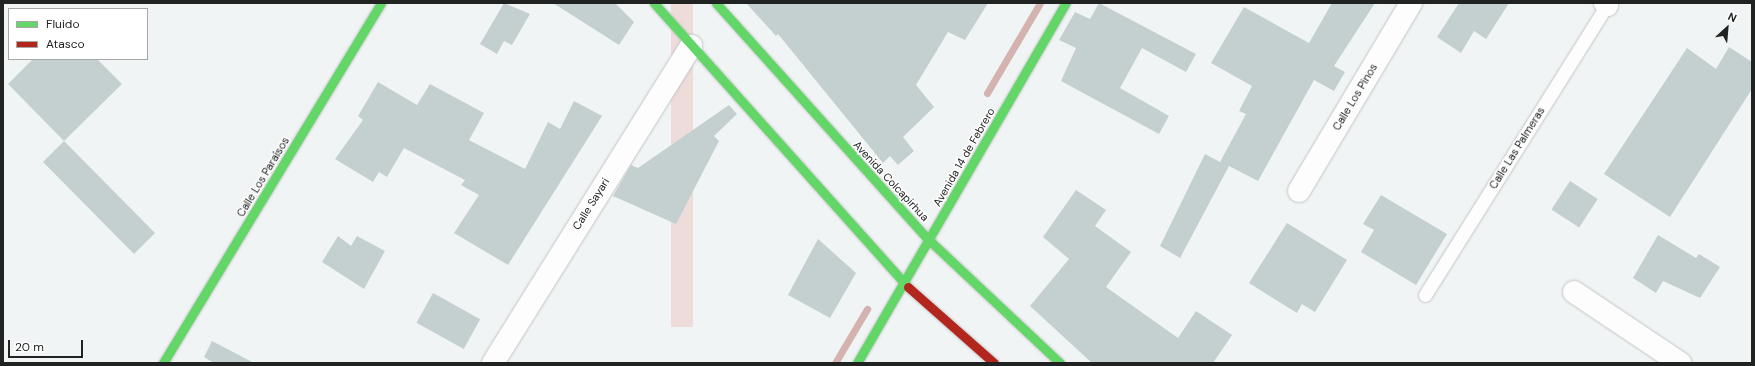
<!DOCTYPE html>
<html>
<head>
<meta charset="utf-8">
<style>
  body { margin:0 }
  #map { position:relative; width:1755px; height:366px; overflow:hidden; background:#f1f4f4; font-family:"DM Sans",sans-serif }
  div>[style] { position:absolute }
  .green>* { inset:0; background:#eddcda; transform-origin:0 0 }
  .stream>* { height:7px; margin:-3.5px; padding:0 3.5px; transform-origin:3.5px; border-radius:3.5px; background:#d3b2af }
  .building>* { inset:0; background:#c3d0cf; transform-origin:0 0 }
  .roads { filter:drop-shadow(0 0 1px #c2c5c5) drop-shadow(0 0 1px #c2c5c5) }
  .lane>* { height:13px; margin:-6.5px; padding:0 6.5px; transform-origin:6.5px; border-radius:6.5px; background:#fdfdfd }
  .street>* { height:22px; margin:-11px; padding:0 11px; transform-origin:11px; border-radius:11px; background:#fdfdfd }
  .fast>* { height:9px; margin:-4.5px; padding:0 4.5px; transform-origin:4.5px; border-radius:4.5px; background:#63d668 }
  .jam>* { height:9px; margin:-4.5px; padding:0 4.5px; transform-origin:4.5px; border-radius:4.5px; background:#b3261e }
  span { translate:-50% -50%; white-space:nowrap; text-align:center; line-height:1.15; -webkit-text-stroke:3px #fff; paint-order:stroke }
  .street-label { font-size:11px; color:#212222 }
  .frame { position:absolute; inset:0; border:4px solid #212222; pointer-events:none }
  .legend { position:absolute; left:8px; top:8px; width:140px; height:52px; box-sizing:border-box; background:#fff; border:1px solid #a6a7a7; margin:0; padding:5px 7px; list-style:none; font-size:12px; color:#212222 }
  .legend li { display:flex; align-items:center; gap:8px; height:20px }
  .legend b { width:20px; border:1px solid #a6a7a7 }
  .north { position:absolute; left:1707px; top:8px; width:40px; height:40px; -webkit-text-stroke:3px #fff; paint-order:stroke; rotate:26deg; font-size:11px; font-weight:700; line-height:16px; text-align:center; color:#212222 }
  .north::after { content:''; display:block; margin:auto; width:14px; height:18px; background:#212222; clip-path:polygon(50% 0,100% 100%,50% 72%,0 100%) }
  .scale { position:absolute; left:8px; top:340px; width:75px; height:18px; box-sizing:border-box; border:2px solid #212222; border-top:0; padding-left:5px; font-size:12px; line-height:14px; white-space:nowrap; color:#212222; -webkit-text-stroke:3px #fff; paint-order:stroke }
</style>
</head>
<body>
<div id="map">
  <div class="green">
    <i style="left:671px;top:3px;width:22px;height:324px"></i>
  </div>
  <div class="stream">
    <i style="left:987px;top:93px;width:104px;rotate:-59.5deg"></i>
    <i style="left:835px;top:363px;width:63px;rotate:-59.3deg"></i>
  </div>
  <div class="building">
    <i style="clip-path:polygon(504px 3px,530px 14px,512px 45px,504px 41px,497px 54px,480px 44px)"></i>
    <i style="clip-path:polygon(553px 3px,615px 3px,634px 22px,619px 45px)"></i>
    <i style="clip-path:polygon(746px 3px,988px 3px,965px 40px,948px 32px,916px 85px,934px 107px,903px 137px,914px 151px,898px 165px,890px 156px,883px 163px,778px 34px,776px 36px)"></i>
    <i style="clip-path:polygon(1099px 3px,1196px 54px,1186px 72px,1142px 48px,1120px 88px,1169px 116px,1159px 134px,1061px 81px,1076px 48px,1059px 40px,1075px 12px,1090px 19px)"></i>
    <i style="clip-path:polygon(1332px 3px,1375px 3px,1334px 66px,1345px 72px,1334px 91px,1314px 80px,1258px 181px,1229px 166px,1180px 258px,1160px 246px,1205px 154px,1220px 162px,1246px 114px,1239px 111px,1252px 86px,1211px 63px,1244px 7px,1309px 43px)"></i>
    <i style="clip-path:polygon(1459px 3px,1509px 3px,1486px 39px,1474px 31px,1461px 53px,1437px 37px)"></i>
    <i style="clip-path:polygon(1729px 47px,1752px 62px,1752px 89px,1670px 217px,1604px 174px,1687px 48px,1716px 69px)"></i>
    <i style="clip-path:polygon(33px 59px,97px 59px,122px 84px,64px 141px,155px 233px,134px 254px,43px 162px,64px 141px,8px 84px)"></i>
    <i style="clip-path:polygon(378px 82px,417px 105px,430px 84px,484px 113px,469px 140px,525px 169px,548px 122px,560px 129px,574px 101px,602px 116px,508px 265px,454px 233px,479px 195px,461px 185px,465px 180px,404px 148px,387px 177px,379px 172px,373px 182px,335px 159px,363px 120px,358px 116px)"></i>
    <i style="clip-path:polygon(729px 105px,737px 114px,714px 136px,719px 141px,676px 224px,613px 196px,631px 165px,638px 168px)"></i>
    <i style="left:1570px;top:181px;width:33px;height:34px;rotate:33deg"></i>
    <i style="clip-path:polygon(1076px 190px,1106px 210px,1095px 226px,1131px 252px,1106px 287px,1178px 338px,1196px 311px,1232px 335px,1213px 363px,1092px 363px,1030px 306px,1069px 259px,1043px 237px)"></i>
    <i style="clip-path:polygon(1381px 195px,1447px 234px,1416px 285px,1361px 252px,1374px 230px,1363px 224px)"></i>
    <i style="clip-path:polygon(1287px 223px,1347px 260px,1315px 312px,1302px 304px,1297px 313px,1249px 283px)"></i>
    <i style="clip-path:polygon(1658px 235px,1696px 258px,1699px 254px,1720px 267px,1700px 298px,1663px 281px,1656px 293px,1633px 278px)"></i>
    <i style="clip-path:polygon(338px 236px,351px 246px,357px 236px,385px 251px,364px 289px,322px 262px)"></i>
    <i style="clip-path:polygon(818px 239px,856px 273px,830px 318px,788px 295px)"></i>
    <i style="left:433px;top:293px;width:54px;height:34px;rotate:29deg"></i>
    <i style="clip-path:polygon(212px 341px,254px 363px,214px 363px,204px 357px)"></i>
  </div>
  <div class="roads">
    <div class="lane">
      <i style="left:1425px;top:295px;width:342px;rotate:-57.9deg"></i>
    </div>
    <div class="street">
      <i style="left:1605px;top:3px;width:3px;rotate:45deg"></i>
      <i style="left:1299px;top:191px;width:219px;rotate:-59.2deg"></i>
      <i style="left:1574px;top:292px;width:128px;rotate:33.8deg"></i>
      <i style="left:493px;top:363px;width:374px;rotate:-58deg"></i>
    </div>
    <div class="fast">
      <i style="left:654px;top:3px;width:381px;rotate:48.2deg"></i>
      <i style="left:716px;top:3px;width:319px;rotate:48.1deg"></i>
      <i style="left:929px;top:240px;width:180px;rotate:43.2deg"></i>
      <i style="left:163px;top:363px;width:421px;rotate:-58.8deg"></i>
      <i style="left:857px;top:363px;width:416px;rotate:-59.9deg"></i>
    </div>
    <div class="jam">
      <i style="left:908px;top:287px;width:115px;rotate:41.5deg"></i>
    </div>
  </div>
  <div class="street-label">
    <span style="left:1355px;top:97px;rotate:-59deg">Calle Los Pinos</span>
    <span style="left:1517px;top:148px;rotate:-58deg">Calle Las Palmeras</span>
    <span style="left:964px;top:157px;rotate:-60deg">Avenida 14 de Febrero</span>
    <span style="left:263px;top:177px;rotate:-59deg">Calle Los Paraísos</span>
    <span style="left:891px;top:181px;rotate:47deg">Avenida Colcapirhua</span>
    <span style="left:591px;top:204px;rotate:-58deg">Calle Sayari</span>
  </div>
  <div class="frame"></div>
  <ul class="legend">
  <li><b style="height:5px;background:#63d668"></b>Fluido</li>
  <li><b style="height:5px;background:#b3261e"></b>Atasco</li>
  </ul>
  <div class="north">N</div>
  <div class="scale">20 m</div>
</div>
</body>
</html>
